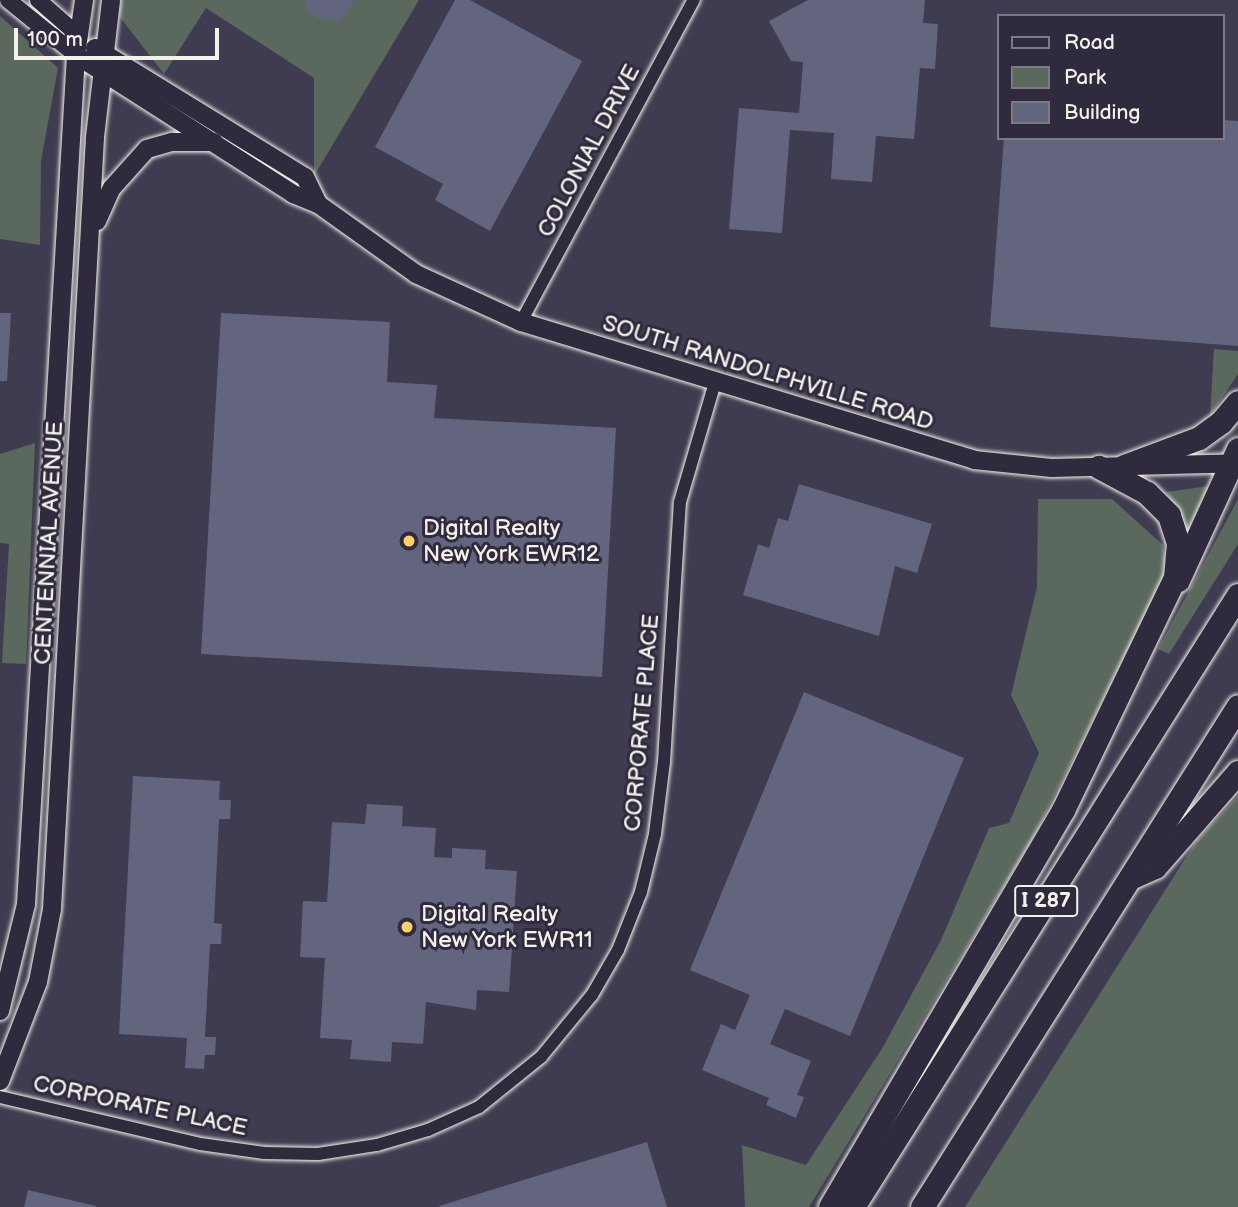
<!DOCTYPE html>
<html>
<head>
<meta charset="utf-8">
<style>
  body { margin:0 }
  #map { position:relative; width:1238px; height:1207px; overflow:hidden; background:#3f3b50; font-family:"Balsamiq Sans",sans-serif }
  div>[style] { position:absolute }
  .green>* { inset:0; background:#5a685e }
  .building>* { inset:0; background:#63647e }
  .roads { filter:drop-shadow(0 0 2px #f4f1e8) drop-shadow(0 0 2px #f4f1e8) }
  .minor>* { height:12px; margin:-6px; padding:0 6px; transform-origin:6px; border-radius:6px; background:#2f2a3d }
  .tertiary>* { height:16px; margin:-8px; padding:0 8px; transform-origin:8px; border-radius:8px; background:#2f2a3d }
  .secondary>* { height:18px; margin:-9px; padding:0 9px; transform-origin:9px; border-radius:9px; background:#2f2a3d }
  .motorway>* { height:23px; margin:-11.5px; padding:0 11.5px; transform-origin:11.5px; border-radius:11.5px; background:#2f2a3d }
  .dots>* { width:19px; height:19px; translate:-50% -50%; box-sizing:border-box; border:4px solid #2f2a3d; border-radius:50% }
  span { translate:-50% -50%; white-space:nowrap; text-align:center; line-height:1.15; -webkit-text-stroke:6px #2f2a3d; paint-order:stroke }
  .shield-label span { padding:2px 5px; background:#2f2a3d; border:2px solid; border-radius:5px; -webkit-text-stroke-width:0 }
  .shield-label { font-size:21px; color:#f4f1e8; font-weight:700 }
  .street-label { font-size:23px; color:#f4f1e8 }
  .poi-label { font-size:23px; color:#f4f1e8 }
  .left { translate:0 -50%; text-align:left }
  .legend { position:absolute; left:997px; top:14px; width:228px; height:126px; box-sizing:border-box; background:#2f2a3d; border:2px solid #7e7a81; margin:0; padding:9px 12px; list-style:none; font-size:21px; color:#f4f1e8 }
  .legend li { display:flex; align-items:center; gap:14px; height:35px }
  .legend b { width:35px; border:2px solid #7e7a81 }
  .scale { position:absolute; left:14px; top:28px; width:205px; height:32px; box-sizing:border-box; border:4px solid #f4f1e8; border-top:0; padding-left:9px; font-size:21px; line-height:24px; white-space:nowrap; color:#f4f1e8; -webkit-text-stroke:5px #2f2a3d; paint-order:stroke }
</style>
</head>
<body>
<div id="map">
  <div class="green">
    <i style="clip-path:polygon(121px 0,419px 0,314px 176px,314px 78px,206px 8px,164px 74px,119px 16px)"></i>
    <i style="clip-path:polygon(0 16px,58px 68px,41px 161px,40px 245px,0 239px)"></i>
    <i style="clip-path:polygon(1214px 349px,1238px 351px,1238px 374px,1210px 416px)"></i>
    <i style="clip-path:polygon(35px 443px,26px 664px,2px 663px,9px 544px,0 543px,0 454px)"></i>
    <i style="clip-path:polygon(1209px 486px,1187px 551px,1176px 507px,1166px 492px)"></i>
    <i style="clip-path:polygon(1038px 499px,1112px 499px,1163px 545px,1167px 572px,1033px 838px,809px 1207px,745px 1207px,742px 1145px,806px 1165px,883px 1047px,941px 940px,989px 828px,1009px 823px,1039px 753px,1011px 695px,1037px 587px)"></i>
    <i style="clip-path:polygon(1238px 499px,1238px 544px,1169px 654px,1158px 649px)"></i>
    <i style="clip-path:polygon(1238px 796px,1238px 1207px,965px 1207px,1197px 840px)"></i>
  </div>
  <div class="building">
    <i style="clip-path:polygon(301px 0,355px 0,338px 23px,331px 18px,320px 20px,304px 8px,307px 4px)"></i>
    <i style="clip-path:polygon(455px 0,470px 0,582px 61px,490px 231px,435px 200px,443px 184px,375px 147px)"></i>
    <i style="clip-path:polygon(808px 0,925px 0,923px 23px,938px 24px,935px 69px,920px 68px,914px 139px,876px 136px,872px 182px,831px 179px,834px 133px,790px 130px,782px 233px,729px 229px,739px 108px,799px 113px,803px 62px,791px 61px,769px 21px)"></i>
    <i style="clip-path:polygon(1222px 120px,1238px 121px,1238px 346px,990px 327px,1004px 138px,1222px 138px)"></i>
    <i style="clip-path:polygon(0 313px,11px 313px,7px 381px,0 381px)"></i>
    <i style="clip-path:polygon(221px 313px,390px 322px,387px 382px,437px 385px,434px 418px,616px 428px,602px 677px,201px 654px)"></i>
    <i style="clip-path:polygon(799px 484px,932px 524px,917px 573px,895px 566px,879px 636px,743px 595px,758px 544px,769px 548px,778px 518px,788px 521px)"></i>
    <i style="clip-path:polygon(804px 692px,964px 758px,850px 1036px,785px 1009px,770px 1044px,811px 1061px,797px 1095px,804px 1097px,796px 1118px,766px 1105px,769px 1098px,702px 1070px,721px 1024px,735px 1030px,750px 995px,690px 970px)"></i>
    <i style="clip-path:polygon(133px 776px,220px 781px,219px 800px,231px 800px,230px 819px,219px 819px,214px 923px,222px 924px,221px 944px,210px 944px,205px 1037px,216px 1037px,215px 1055px,205px 1055px,204px 1069px,185px 1068px,187px 1038px,119px 1034px)"></i>
    <i style="clip-path:polygon(367px 804px,403px 806px,402px 826px,436px 828px,434px 857px,452px 858px,452px 848px,486px 850px,485px 869px,517px 871px,509px 992px,477px 990px,476px 1010px,426px 1002px,423px 1044px,392px 1042px,391px 1062px,350px 1059px,352px 1040px,320px 1038px,325px 958px,300px 957px,303px 901px,327px 902px,332px 822px,365px 824px)"></i>
    <i style="clip-path:polygon(647px 1142px,667px 1207px,440px 1207px,439px 1206px)"></i>
    <i style="clip-path:polygon(28px 1190px,96px 1206px,96px 1207px,24px 1207px)"></i>
  </div>
  <div class="roads">
    <div class="minor">
      <i style="left:521px;top:322px;width:366px;rotate:-61.8deg"></i>
      <i style="left:0;top:1097px;width:205px;rotate:13.2deg"></i>
      <i style="left:200px;top:1144px;width:65px;rotate:8deg"></i>
      <i style="left:264px;top:1153px;width:54px;rotate:1.1deg"></i>
      <i style="left:318px;top:1154px;width:60px;rotate:-8.7deg"></i>
      <i style="left:377px;top:1145px;width:53px;rotate:-16.4deg"></i>
      <i style="left:428px;top:1130px;width:56px;rotate:-24.3deg"></i>
      <i style="left:479px;top:1107px;width:80px;rotate:-38.9deg"></i>
      <i style="left:541px;top:1057px;width:80px;rotate:-50.6deg"></i>
      <i style="left:592px;top:995px;width:52px;rotate:-60deg"></i>
      <i style="left:618px;top:950px;width:62px;rotate:-68.4deg"></i>
      <i style="left:641px;top:892px;width:60px;rotate:-76.4deg"></i>
      <i style="left:655px;top:834px;width:73px;rotate:-82.9deg"></i>
      <i style="left:664px;top:762px;width:260px;rotate:-86.5deg"></i>
      <i style="left:680px;top:502px;width:125px;rotate:-73.7deg"></i>
    </div>
    <div class="tertiary">
      <i style="left:8px;top:0;width:87px;rotate:39deg"></i>
      <i style="left:38px;top:0;width:55px;rotate:41.3deg"></i>
    </div>
    <div class="secondary">
      <i style="left:95px;top:48px;width:246px;rotate:31.6deg"></i>
      <i style="left:305px;top:177px;width:30px;rotate:64deg"></i>
      <i style="left:76px;top:55px;width:258px;rotate:32.6deg"></i>
      <i style="left:293px;top:194px;width:27px;rotate:22deg"></i>
      <i style="left:318px;top:204px;width:120px;rotate:35.5deg"></i>
      <i style="left:416px;top:274px;width:115px;rotate:24.6deg"></i>
      <i style="left:521px;top:322px;width:474px;rotate:16.9deg"></i>
      <i style="left:974px;top:460px;width:78px;rotate:5.9deg"></i>
      <i style="left:1052px;top:468px;width:186px;rotate:-1.5deg"></i>
      <i style="left:97px;top:221px;width:36px;rotate:-66deg"></i>
      <i style="left:112px;top:188px;width:52px;rotate:-48.1deg"></i>
      <i style="left:147px;top:149px;width:26px;rotate:-16deg"></i>
      <i style="left:172px;top:142px;width:42px"></i>
      <i style="left:0;top:1011px;width:110px;rotate:-76.3deg"></i>
      <i style="left:26px;top:904px;width:850px;rotate:-86.63deg"></i>
      <i style="left:76px;top:55px;width:56px;rotate:-81.7deg"></i>
      <i style="left:0;top:1081px;width:106px;rotate:-69deg"></i>
      <i style="left:38px;top:982px;width:74px;rotate:-79.1deg"></i>
      <i style="left:52px;top:909px;width:773px;rotate:-86.81deg"></i>
      <i style="left:95px;top:137px;width:138px;rotate:-83.3deg"></i>
    </div>
    <div class="motorway">
      <i style="left:1124px;top:466px;width:80px;rotate:-20.5deg"></i>
      <i style="left:1199px;top:438px;width:27px;rotate:-36deg"></i>
      <i style="left:1221px;top:422px;width:26px;rotate:-50deg"></i>
      <i style="left:1178px;top:580px;width:144px;rotate:-65.4deg"></i>
      <i style="left:1130px;top:878px;width:27px;rotate:-24deg"></i>
      <i style="left:1155px;top:867px;width:126px;rotate:-48.9deg"></i>
      <i style="left:830px;top:1207px;width:460px;rotate:-59.6deg"></i>
      <i style="left:1063px;top:810px;width:259px;rotate:-64.3deg"></i>
      <i style="left:1175px;top:577px;width:34px;rotate:-85deg"></i>
      <i style="left:1178px;top:543px;width:29px;rotate:-108deg"></i>
      <i style="left:1169px;top:515px;width:31px;rotate:-135deg"></i>
      <i style="left:1147px;top:493px;width:55px;rotate:-151.6deg"></i>
      <i style="left:853px;top:1207px;width:723px;rotate:-57.83deg"></i>
      <i style="left:922px;top:1207px;width:592px;rotate:-57.76deg"></i>
    </div>
  </div>
  <div class="dots">
    <i style="left:409px;top:541px;background:#ffd166"></i>
    <i style="left:407px;top:927px;background:#ffd166"></i>
  </div>
  <div class="shield-label">
    <span style="left:1046px;top:901px">I 287</span>
  </div>
  <div class="street-label">
    <span style="left:589px;top:151px;rotate:-62deg">COLONIAL DRIVE</span>
    <span style="left:768px;top:373px;rotate:17deg">SOUTH RANDOLPHVILLE ROAD</span>
    <span style="left:49px;top:543px;rotate:-87deg">CENTENNIAL AVENUE</span>
    <span style="left:642px;top:723px;rotate:-85deg">CORPORATE PLACE</span>
    <span style="left:140px;top:1106px;rotate:12deg">CORPORATE PLACE</span>
  </div>
  <div class="poi-label">
    <span class="left" style="left:423px;top:541px">Digital Realty<br>New York EWR12</span>
    <span class="left" style="left:421px;top:927px">Digital Realty<br>New York EWR11</span>
  </div>
  <ul class="legend">
  <li><b style="height:9px;background:#2f2a3d"></b>Road</li>
  <li><b style="height:19px;background:#5a685e"></b>Park</li>
  <li><b style="height:19px;background:#63647e"></b>Building</li>
  </ul>
  <div class="scale">100 m</div>
</div>
</body>
</html>
